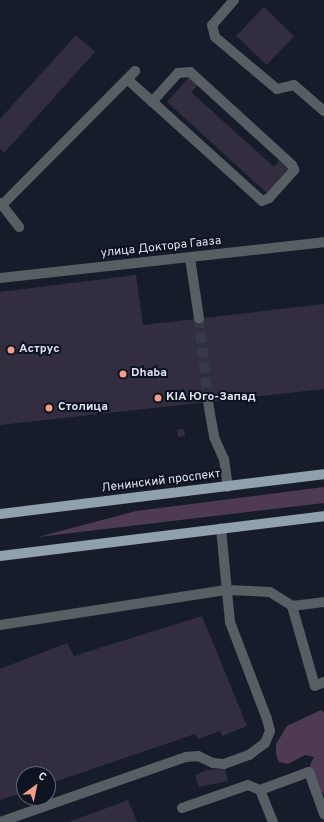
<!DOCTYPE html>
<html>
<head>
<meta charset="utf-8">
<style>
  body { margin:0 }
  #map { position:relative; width:324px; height:822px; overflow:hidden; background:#171c2b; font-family:Overpass,sans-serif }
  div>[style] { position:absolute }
  .green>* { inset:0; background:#4e3a53 }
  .building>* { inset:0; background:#322e3f; transform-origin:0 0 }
  .minor-tunnel>* { height:10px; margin-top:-5px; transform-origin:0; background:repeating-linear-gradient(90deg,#353a48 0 10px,transparent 0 15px) }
  .minor>* { height:10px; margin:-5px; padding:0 5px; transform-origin:5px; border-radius:5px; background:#575e64 }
  .major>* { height:10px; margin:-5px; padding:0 5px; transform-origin:5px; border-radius:5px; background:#91a0ad }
  .dots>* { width:11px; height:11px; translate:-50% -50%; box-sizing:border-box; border:2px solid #0e1321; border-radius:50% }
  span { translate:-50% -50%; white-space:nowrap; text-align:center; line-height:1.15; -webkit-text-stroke:4px #0e1321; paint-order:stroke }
  .street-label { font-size:12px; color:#dfe3ee }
  .poi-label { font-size:12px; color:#dfe3ee; font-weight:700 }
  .left { translate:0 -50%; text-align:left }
  .north { position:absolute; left:16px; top:766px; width:40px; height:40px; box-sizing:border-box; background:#0e1321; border:1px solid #626673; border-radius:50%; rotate:33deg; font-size:11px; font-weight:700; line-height:16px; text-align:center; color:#dfe3ee }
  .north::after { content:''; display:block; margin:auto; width:14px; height:18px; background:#f49e87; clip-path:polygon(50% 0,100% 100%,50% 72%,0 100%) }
</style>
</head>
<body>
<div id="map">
  <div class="green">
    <i style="clip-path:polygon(324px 487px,324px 503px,38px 537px,136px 511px)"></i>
    <i style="clip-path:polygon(321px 710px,324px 713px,324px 794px,314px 786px,310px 765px,314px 757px,305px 755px,288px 764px,279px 762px,276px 754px,276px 744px,287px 726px)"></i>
  </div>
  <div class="building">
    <i style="left:264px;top:7px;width:42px;height:40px;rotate:44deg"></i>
    <i style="clip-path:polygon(76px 35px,95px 52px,4px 153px,0 149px,0 119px)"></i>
    <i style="clip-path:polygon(190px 76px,199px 84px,191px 92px,274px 167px,280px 160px,289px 168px,267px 193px,167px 102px)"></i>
    <i style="clip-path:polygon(136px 275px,143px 325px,324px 304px,324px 389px,0 425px,0 292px)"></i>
    <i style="left:184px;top:429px;width:7px;height:7px;rotate:82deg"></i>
    <i style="clip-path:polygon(202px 616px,247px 726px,222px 736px,220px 731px,198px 739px,195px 734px,48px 784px,48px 774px,24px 774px,24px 792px,0 800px,0 669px,67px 643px,74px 656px)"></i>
    <i style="clip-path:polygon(225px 769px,228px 781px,199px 787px,195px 775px,207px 770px)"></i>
    <i style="clip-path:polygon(128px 800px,137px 822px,69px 822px)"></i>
  </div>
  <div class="minor-tunnel">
    <i style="left:199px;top:318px;width:84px;rotate:83.9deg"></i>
  </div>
  <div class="minor">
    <i style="left:234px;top:0;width:33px;rotate:131deg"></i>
    <i style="left:212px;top:25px;width:12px;rotate:76deg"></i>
    <i style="left:215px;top:37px;width:81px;rotate:40deg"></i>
    <i style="left:277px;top:89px;width:17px;rotate:-13deg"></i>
    <i style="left:294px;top:85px;width:40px;rotate:41deg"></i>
    <i style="left:127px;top:79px;width:25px;rotate:42deg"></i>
    <i style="left:146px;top:96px;width:152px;rotate:42.1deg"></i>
    <i style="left:259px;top:198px;width:4px;rotate:45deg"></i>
    <i style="left:262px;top:201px;width:8px;rotate:-23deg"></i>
    <i style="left:269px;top:198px;width:38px;rotate:-48deg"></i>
    <i style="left:294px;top:170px;width:5px;rotate:-112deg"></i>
    <i style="left:292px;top:165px;width:138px;rotate:-137.6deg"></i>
    <i style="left:190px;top:72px;width:12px;rotate:175deg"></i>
    <i style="left:178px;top:73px;width:39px;rotate:132deg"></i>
    <i style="left:0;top:203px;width:3px;rotate:45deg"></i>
    <i style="left:2px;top:205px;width:189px;rotate:-45.2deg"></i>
    <i style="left:2px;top:205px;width:28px;rotate:52deg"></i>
    <i style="left:190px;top:258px;width:61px;rotate:81.5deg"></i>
    <i style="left:0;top:278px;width:326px;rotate:-6.3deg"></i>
    <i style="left:208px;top:402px;width:36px;rotate:80deg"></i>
    <i style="left:214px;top:437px;width:24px;rotate:66deg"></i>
    <i style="left:224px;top:459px;width:28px;rotate:82deg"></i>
    <i style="left:292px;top:606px;width:83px;rotate:74deg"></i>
    <i style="left:315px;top:686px;width:10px;rotate:-24deg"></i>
    <i style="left:0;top:625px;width:230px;rotate:-8.8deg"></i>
    <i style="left:227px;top:590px;width:43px;rotate:2.7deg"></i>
    <i style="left:270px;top:592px;width:26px;rotate:32deg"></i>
    <i style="left:292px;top:606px;width:32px;rotate:-7deg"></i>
    <i style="left:260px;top:790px;width:52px;rotate:-20.2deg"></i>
    <i style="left:309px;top:772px;width:45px;rotate:70.3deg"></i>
    <i style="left:182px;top:808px;width:70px;rotate:-19.2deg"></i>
    <i style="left:248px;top:785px;width:13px;rotate:23deg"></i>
    <i style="left:260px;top:790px;width:35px;rotate:68deg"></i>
    <i style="left:0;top:822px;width:197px;rotate:-19.3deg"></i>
    <i style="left:186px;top:757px;width:12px;rotate:-5deg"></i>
    <i style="left:198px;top:756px;width:17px;rotate:25deg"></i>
    <i style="left:213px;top:763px;width:11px;rotate:5deg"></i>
    <i style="left:224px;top:764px;width:27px;rotate:-20deg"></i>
    <i style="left:249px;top:755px;width:20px;rotate:-37deg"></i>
    <i style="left:265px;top:743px;width:13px;rotate:-67deg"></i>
    <i style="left:270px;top:731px;width:12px;rotate:-104deg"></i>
    <i style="left:267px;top:719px;width:104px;rotate:-110.9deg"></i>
    <i style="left:230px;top:622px;width:94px;rotate:-95.5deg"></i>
  </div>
  <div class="major">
    <i style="left:0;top:514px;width:326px;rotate:-7deg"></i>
    <i style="left:0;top:556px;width:326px;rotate:-7deg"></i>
  </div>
  <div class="dots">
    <i style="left:11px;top:350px;background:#f49e87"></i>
    <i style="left:123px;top:374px;background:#f49e87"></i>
    <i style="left:158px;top:398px;background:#f49e87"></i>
    <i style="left:49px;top:408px;background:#f49e87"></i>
  </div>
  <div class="street-label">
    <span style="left:161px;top:248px;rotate:-6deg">улица Доктора Гааза</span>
    <span style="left:161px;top:482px;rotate:-7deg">Ленинский проспект</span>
  </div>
  <div class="poi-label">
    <span class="left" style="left:19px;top:350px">Аструс</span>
    <span class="left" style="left:131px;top:374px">Dhaba</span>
    <span class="left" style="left:166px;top:398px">KIA Юго-Запад</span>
    <span class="left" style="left:58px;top:408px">Столица</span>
  </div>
  <div class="north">С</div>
</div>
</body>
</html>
